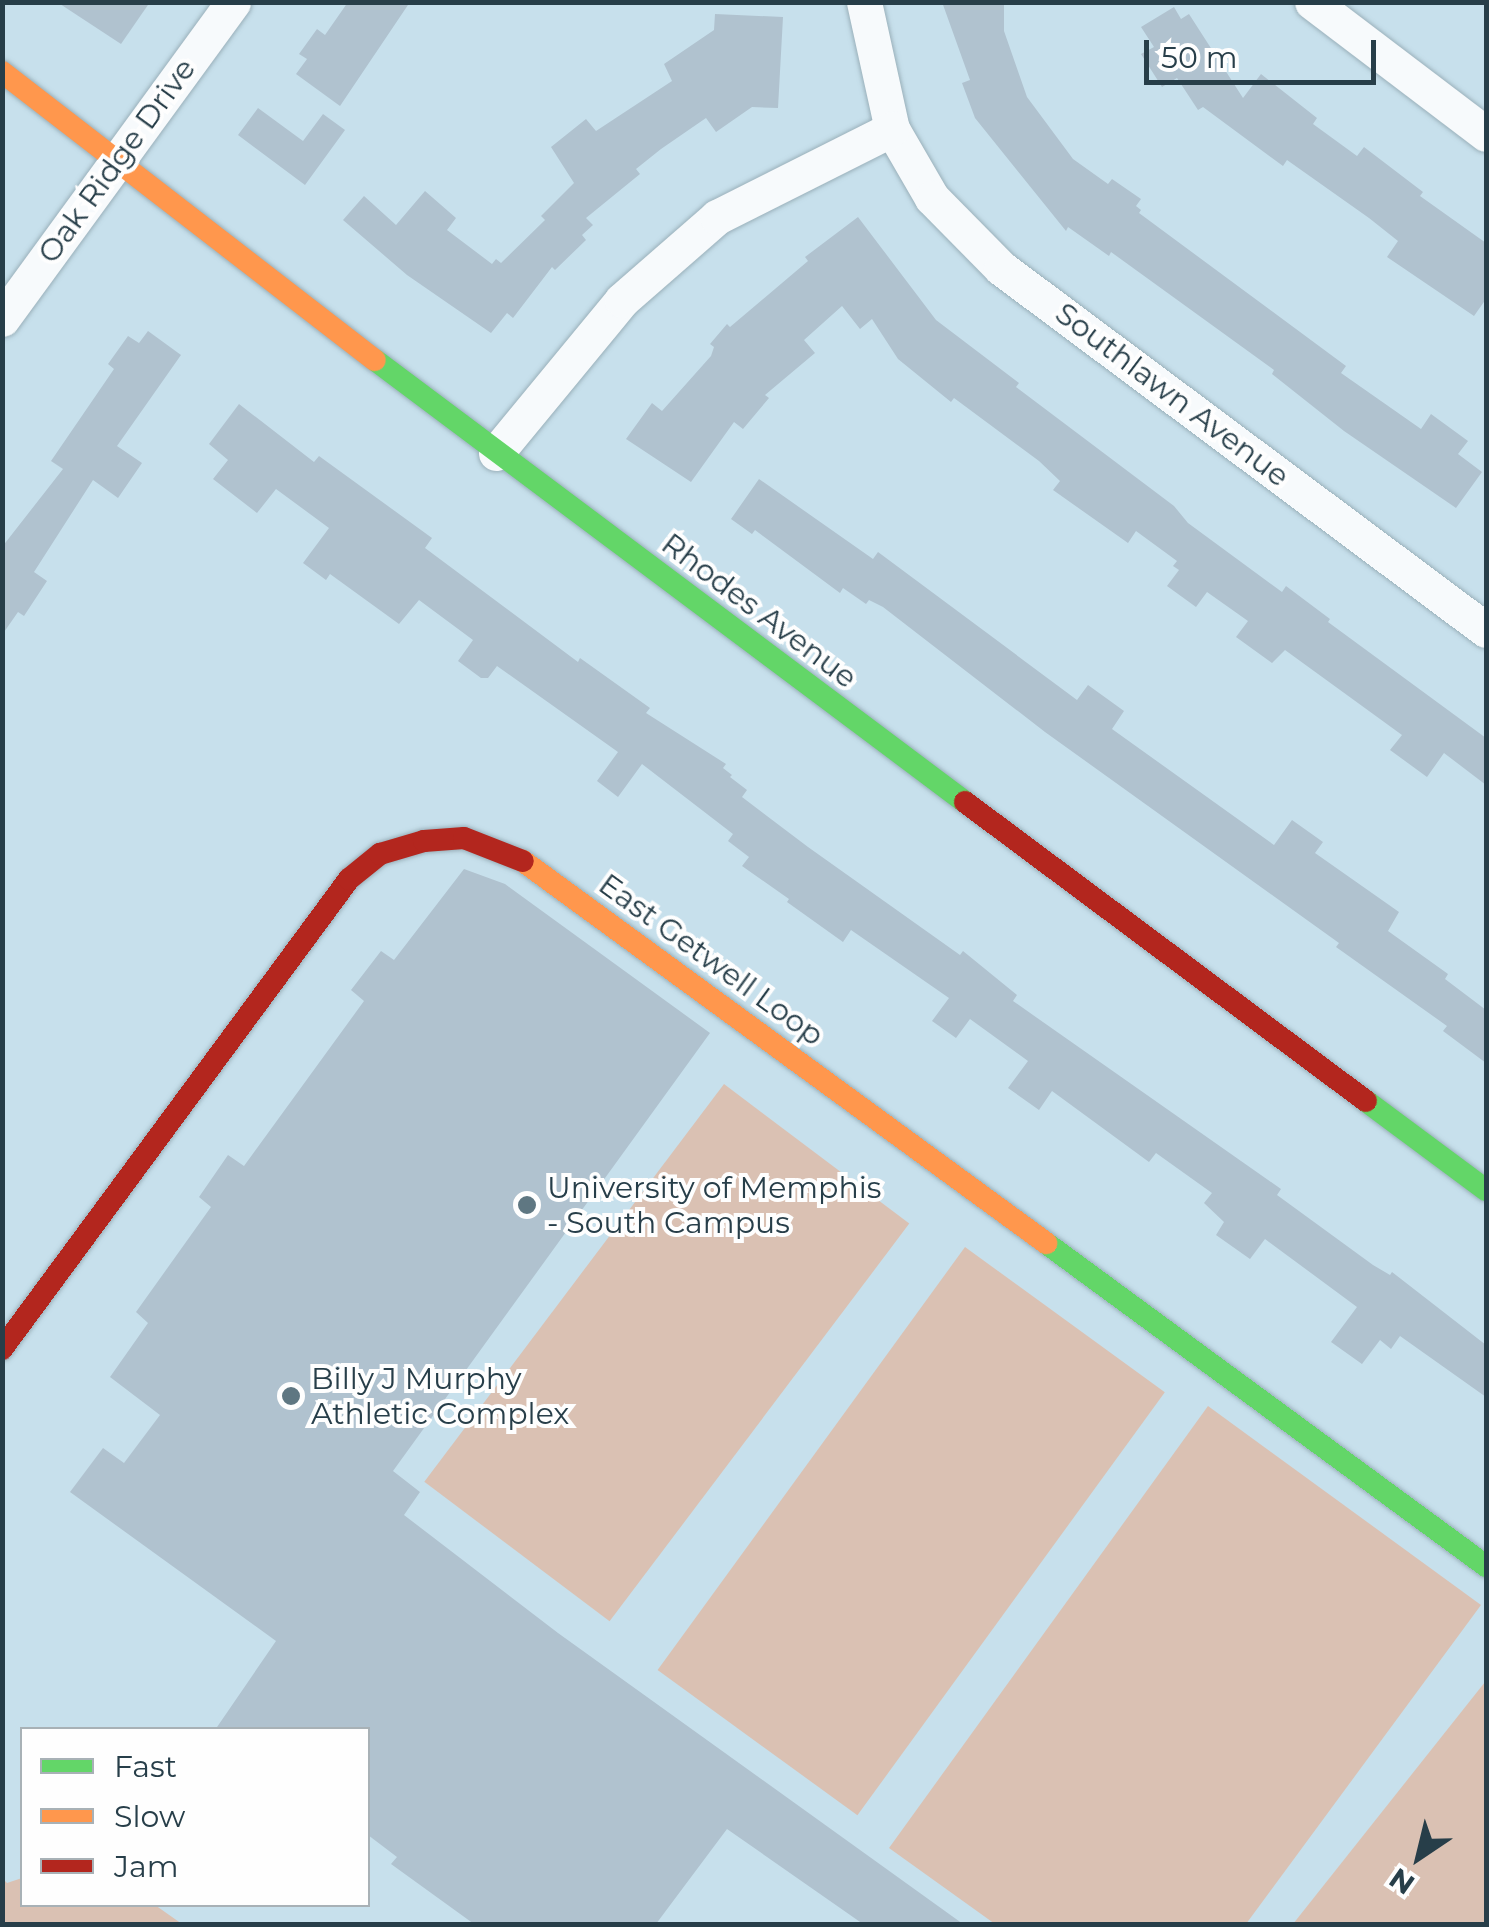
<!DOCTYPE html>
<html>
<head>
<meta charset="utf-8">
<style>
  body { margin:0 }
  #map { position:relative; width:1489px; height:1927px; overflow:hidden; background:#c7e0ec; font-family:Montserrat,sans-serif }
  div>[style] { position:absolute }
  .green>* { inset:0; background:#dac1b3; transform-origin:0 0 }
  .building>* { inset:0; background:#b0c2cf }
  .roads { filter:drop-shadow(0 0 2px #9ab0ba) drop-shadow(0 0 2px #9ab0ba) }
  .street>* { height:35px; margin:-17.5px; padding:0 17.5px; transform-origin:17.5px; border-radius:17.5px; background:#f7fafc }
  .fast>* { height:22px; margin:-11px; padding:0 11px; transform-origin:11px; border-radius:11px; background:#63d668 }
  .slow>* { height:22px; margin:-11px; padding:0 11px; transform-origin:11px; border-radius:11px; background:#ff974d }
  .jam>* { height:22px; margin:-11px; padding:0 11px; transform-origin:11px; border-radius:11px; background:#b3261e }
  .dots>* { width:28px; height:28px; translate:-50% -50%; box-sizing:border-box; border:5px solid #fefefe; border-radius:50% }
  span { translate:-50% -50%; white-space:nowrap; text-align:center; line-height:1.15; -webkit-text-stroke:8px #fefefe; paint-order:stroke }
  .street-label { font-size:30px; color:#273e49 }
  .poi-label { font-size:30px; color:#273e49 }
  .left { translate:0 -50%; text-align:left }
  .frame { position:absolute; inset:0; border:5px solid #273e49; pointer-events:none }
  .legend { position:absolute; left:20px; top:1727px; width:350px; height:180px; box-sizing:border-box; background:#fefefe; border:2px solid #a8b1b6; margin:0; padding:12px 18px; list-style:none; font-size:30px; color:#273e49 }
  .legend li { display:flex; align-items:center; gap:20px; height:50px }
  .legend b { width:50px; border:2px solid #a8b1b6 }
  .north { position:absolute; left:1369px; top:1807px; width:100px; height:100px; -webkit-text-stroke:8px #fefefe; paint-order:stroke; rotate:215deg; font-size:28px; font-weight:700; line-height:40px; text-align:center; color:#273e49 }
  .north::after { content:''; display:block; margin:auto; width:35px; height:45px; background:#273e49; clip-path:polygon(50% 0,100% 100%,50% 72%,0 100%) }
  .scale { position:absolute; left:1144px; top:40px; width:232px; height:45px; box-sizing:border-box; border:5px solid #273e49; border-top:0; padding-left:12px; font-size:30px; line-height:35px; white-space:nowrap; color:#273e49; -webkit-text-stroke:8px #fefefe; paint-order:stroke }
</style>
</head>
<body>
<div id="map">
  <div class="green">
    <i style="left:724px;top:1084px;width:232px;height:498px;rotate:37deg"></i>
    <i style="left:965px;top:1247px;width:247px;height:523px;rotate:36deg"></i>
    <i style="clip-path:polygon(1208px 1406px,1481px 1605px,1246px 1924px,995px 1924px,889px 1848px)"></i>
    <i style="clip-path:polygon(1485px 1682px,1486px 1924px,1293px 1924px)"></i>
    <i style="clip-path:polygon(22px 1878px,22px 1904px,155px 1905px,182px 1924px,3px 1924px,3px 1879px,7px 1883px)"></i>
  </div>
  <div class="building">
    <i style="clip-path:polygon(57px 2px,150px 2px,121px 44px)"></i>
    <i style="clip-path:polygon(348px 2px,410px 2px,340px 106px,296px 74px,307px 59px,299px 54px,317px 29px,325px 35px)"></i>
    <i style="clip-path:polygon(942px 2px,1004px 2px,1004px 31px,1027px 97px,1073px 159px,1108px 184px,1112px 179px,1141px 199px,1136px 206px,1141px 210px,1139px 213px,1346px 366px,1341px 373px,1421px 429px,1431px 414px,1468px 441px,1458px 454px,1482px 472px,1456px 508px,1344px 431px,1272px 374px,1274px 370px,1111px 252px,1109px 256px,1068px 227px,1066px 231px,975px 118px,962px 83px,970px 80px)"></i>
    <i style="clip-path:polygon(1174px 7px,1181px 19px,1189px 14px,1243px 98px,1261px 74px,1317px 118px,1313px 124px,1357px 156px,1364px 147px,1423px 192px,1420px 196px,1486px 243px,1486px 299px,1474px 316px,1387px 257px,1398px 241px,1369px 218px,1287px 160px,1283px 166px,1203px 107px,1198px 110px,1177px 78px,1162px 87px,1141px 54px,1154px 47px,1141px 27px)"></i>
    <i style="clip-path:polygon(715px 14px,783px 17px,778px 108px,752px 107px,716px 132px,706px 118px,661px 149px,636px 169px,640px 174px,586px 218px,593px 225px,582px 235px,586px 240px,555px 270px,552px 267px,513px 318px,507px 313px,491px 333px,407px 275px,343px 220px,364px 196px,396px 225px,425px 191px,456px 218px,447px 230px,492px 264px,496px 259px,501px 263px,545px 220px,541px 216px,574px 183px,551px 147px,586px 119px,596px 131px,672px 81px,664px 64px,714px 30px)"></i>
    <i style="clip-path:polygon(258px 108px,303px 141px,323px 114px,345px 130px,305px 185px,238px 135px)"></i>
    <i style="clip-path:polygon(858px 217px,936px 320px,1019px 383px,1016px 387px,1174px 506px,1188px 523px,1282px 592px,1286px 586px,1330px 619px,1328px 622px,1486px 738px,1486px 785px,1444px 753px,1427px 777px,1390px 750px,1402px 735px,1285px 650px,1272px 663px,1236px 637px,1248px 621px,1207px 592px,1196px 607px,1167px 586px,1179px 570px,1173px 566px,1177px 561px,1136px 531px,1128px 543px,1053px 490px,1060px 481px,1039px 461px,954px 398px,951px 402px,898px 359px,872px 319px,860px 329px,842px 306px,804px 340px,815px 353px,765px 395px,769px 398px,743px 429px,734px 422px,691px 482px,626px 439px,652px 403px,662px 411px,711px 356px,714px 347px,710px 344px,727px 324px,730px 327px,808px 261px,805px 257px)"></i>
    <i style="clip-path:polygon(148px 331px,181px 355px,117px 446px,142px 463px,118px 498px,93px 480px,34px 572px,47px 581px,24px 616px,18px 612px,2px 635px,2px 547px,63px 469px,51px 461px,114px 369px,108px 364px,128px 336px,139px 343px)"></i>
    <i style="clip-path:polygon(239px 404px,314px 462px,319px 456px,432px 538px,425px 548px,578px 662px,580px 658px,650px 708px,646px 713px,726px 764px,723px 768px,732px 775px,730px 777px,747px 790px,742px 797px,808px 847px,960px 955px,963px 951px,1017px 995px,1013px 1001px,1281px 1189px,1277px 1195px,1373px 1265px,1390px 1275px,1392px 1272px,1486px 1345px,1486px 1397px,1400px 1336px,1391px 1349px,1380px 1340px,1362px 1364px,1331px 1342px,1357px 1307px,1265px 1239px,1250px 1259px,1216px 1235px,1224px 1222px,1204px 1203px,1212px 1193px,1156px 1153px,1149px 1162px,1052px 1091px,1039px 1110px,1008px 1088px,1028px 1061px,970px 1019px,956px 1038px,932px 1021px,949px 998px,851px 930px,843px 942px,787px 902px,789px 899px,742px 866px,749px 857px,728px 841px,733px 834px,642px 764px,618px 797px,597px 781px,618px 752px,497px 666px,488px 678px,481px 678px,458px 661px,473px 640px,419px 600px,399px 624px,330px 574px,326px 580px,303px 563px,329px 528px,276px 489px,257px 513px,213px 479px,228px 460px,209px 444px)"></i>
    <i style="clip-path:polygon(759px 479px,873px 559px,878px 552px,1077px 700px,1088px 685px,1124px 711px,1112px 729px,1274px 845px,1292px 820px,1323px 842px,1315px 853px,1399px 912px,1388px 931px,1448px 974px,1445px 979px,1486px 1010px,1486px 1063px,1443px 1031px,1447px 1026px,1336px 947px,1339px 943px,1045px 732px,883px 607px,869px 600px,866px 604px,843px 588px,840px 593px,755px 530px,752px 534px,731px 519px)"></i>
    <i style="clip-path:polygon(464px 869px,505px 884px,710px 1033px,393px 1471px,420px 1492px,404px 1515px,558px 1633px,963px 1924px,863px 1924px,727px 1829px,656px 1924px,474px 1924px,391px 1864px,397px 1857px,368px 1835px,368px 1730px,215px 1730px,276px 1641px,70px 1492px,103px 1448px,124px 1463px,160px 1415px,110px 1377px,148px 1323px,136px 1312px,211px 1207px,199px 1197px,228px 1155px,244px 1166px,364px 1001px,351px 990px,381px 951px,394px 960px)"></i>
  </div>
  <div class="roads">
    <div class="street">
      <i style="left:864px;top:2px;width:130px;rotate:77.6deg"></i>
      <i style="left:892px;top:129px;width:80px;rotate:59.9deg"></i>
      <i style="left:932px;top:198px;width:98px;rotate:45.4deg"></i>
      <i style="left:1001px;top:268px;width:605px;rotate:36.74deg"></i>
      <i style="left:1312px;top:2px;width:218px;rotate:37.2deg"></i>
      <i style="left:2px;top:319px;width:392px;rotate:-53.9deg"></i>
      <i style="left:496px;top:453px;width:198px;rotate:-50.5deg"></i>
      <i style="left:622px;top:300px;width:126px;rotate:-41.1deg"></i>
      <i style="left:717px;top:217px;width:196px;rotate:-26.7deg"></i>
    </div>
    <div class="fast">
      <i style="left:375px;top:360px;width:737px;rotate:36.84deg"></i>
      <i style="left:1366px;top:1101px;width:149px;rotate:36.6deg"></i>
      <i style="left:1046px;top:1243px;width:546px;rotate:36.28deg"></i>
    </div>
    <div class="slow">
      <i style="left:2px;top:72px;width:471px;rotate:37.7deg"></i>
      <i style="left:523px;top:861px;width:648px;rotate:36.14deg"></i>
    </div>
    <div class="jam">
      <i style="left:965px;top:802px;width:500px;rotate:36.71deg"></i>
      <i style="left:2px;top:1349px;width:584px;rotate:-53.56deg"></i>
      <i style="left:349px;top:879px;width:40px;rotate:-39deg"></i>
      <i style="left:380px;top:854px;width:46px;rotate:-16.5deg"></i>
      <i style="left:424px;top:841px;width:40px;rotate:-4.3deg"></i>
      <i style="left:464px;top:838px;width:63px;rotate:21.3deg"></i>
    </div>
  </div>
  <div class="dots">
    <i style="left:527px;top:1205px;background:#5f7782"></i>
    <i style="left:291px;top:1396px;background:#5f7782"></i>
  </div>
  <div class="street-label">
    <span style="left:117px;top:161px;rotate:-54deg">Oak Ridge Drive</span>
    <span style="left:1172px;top:395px;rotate:37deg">Southlawn Avenue</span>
    <span style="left:759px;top:611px;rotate:37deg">Rhodes Avenue</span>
    <span style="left:711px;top:960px;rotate:36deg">East Getwell Loop</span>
  </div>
  <div class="poi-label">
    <span class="left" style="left:547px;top:1205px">University of Memphis<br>- South Campus</span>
    <span class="left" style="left:311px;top:1396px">Billy J Murphy<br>Athletic Complex</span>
  </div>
  <div class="frame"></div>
  <ul class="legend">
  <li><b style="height:12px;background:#63d668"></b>Fast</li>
  <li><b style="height:12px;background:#ff974d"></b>Slow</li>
  <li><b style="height:12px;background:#b3261e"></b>Jam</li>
  </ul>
  <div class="north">N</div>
  <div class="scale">50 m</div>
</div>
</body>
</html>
